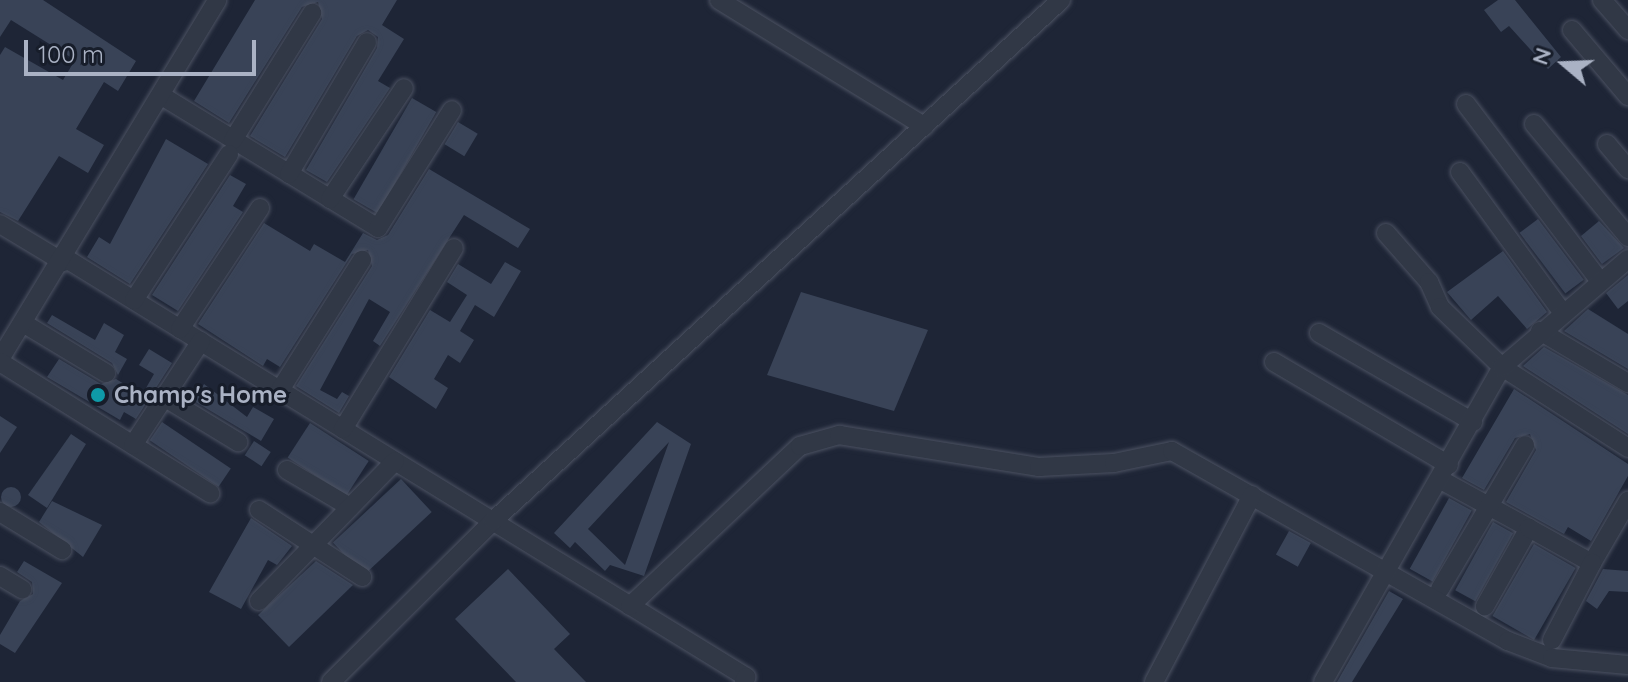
<!DOCTYPE html>
<html>
<head>
<meta charset="utf-8">
<style>
  body { margin:0 }
  #map { position:relative; width:1628px; height:682px; overflow:hidden; background:#1e2536; font-family:Quicksand,sans-serif }
  div>[style] { position:absolute }
  .building>* { inset:0; background:#394357; transform-origin:0 0 }
  .round { border-radius:50% }
  .roads { filter:drop-shadow(0 0 2px #4c5262) drop-shadow(0 0 2px #4c5262) }
  .minor>* { height:18px; margin:-9px; padding:0 9px; transform-origin:9px; border-radius:9px; background:#313846 }
  .dots>* { width:22px; height:22px; translate:-50% -50%; box-sizing:border-box; border:4px solid #171d2a; border-radius:50% }
  span { translate:-50% -50%; white-space:nowrap; text-align:center; line-height:1.15; -webkit-text-stroke:6px #171d2a; paint-order:stroke }
  .poi-label { font-size:24px; color:#aab2c4; font-weight:700 }
  .left { translate:0 -50%; text-align:left }
  .north { position:absolute; left:1524px; top:24px; width:80px; height:80px; -webkit-text-stroke:6px #171d2a; paint-order:stroke; rotate:289deg; font-size:22px; font-weight:700; line-height:32px; text-align:center; color:#aab2c4 }
  .north::after { content:''; display:block; margin:auto; width:28px; height:36px; background:#aab2c4; clip-path:polygon(50% 0,100% 100%,50% 72%,0 100%) }
  .scale { position:absolute; left:24px; top:40px; width:232px; height:36px; box-sizing:border-box; border:4px solid #aab2c4; border-top:0; padding-left:10px; font-size:24px; line-height:28px; white-space:nowrap; color:#aab2c4; -webkit-text-stroke:6px #171d2a; paint-order:stroke }
</style>
</head>
<body>
<div id="map">
  <div class="building">
    <i style="clip-path:polygon(0 0,43px 0,136px 61px,118px 91px,104px 82px,76px 129px,104px 145px,88px 173px,59px 156px,18px 221px,0 212px,0 55px,5px 47px,63px 80px,75px 60px,11px 20px,0 37px)"></i>
    <i style="clip-path:polygon(255px 0,397px 0,382px 25px,404px 39px,378px 81px,390px 88px,327px 182px,306px 170px,377px 48px,378px 37px,368px 30px,357px 36px,285px 157px,250px 136px,322px 19px,318px 2px,302px 7px,229px 123px,194px 101px)"></i>
    <i style="clip-path:polygon(1498px 0,1515px 0,1561px 57px,1548px 69px,1509px 26px,1501px 32px,1484px 10px)"></i>
    <i style="left:412px;top:98px;width:28px;height:117px;rotate:30deg"></i>
    <i style="left:458px;top:122px;width:23px;height:26px;rotate:31deg"></i>
    <i style="clip-path:polygon(166px 139px,208px 164px,130px 284px,87px 257px,99px 237px,110px 244px)"></i>
    <i style="clip-path:polygon(429px 169px,530px 229px,518px 248px,464px 215px,380px 346px,373px 341px,390px 312px,369px 299px,320px 390px,337px 399px,342px 392px,349px 396px,339px 413px,296px 386px,372px 266px,368px 250px,352px 254px,280px 367px,267px 359px,263px 366px,198px 324px,264px 223px,310px 251px,314px 244px,345px 262px,363px 233px,377px 240px,388px 235px)"></i>
    <i style="clip-path:polygon(230px 175px,246px 184px,233px 206px,243px 212px,178px 311px,152px 295px)"></i>
    <i style="left:1538px;top:219px;width:76px;height:23px;rotate:53deg"></i>
    <i style="clip-path:polygon(1599px 221px,1624px 248px,1602px 264px,1581px 236px)"></i>
    <i style="clip-path:polygon(1503px 251px,1547px 312px,1527px 329px,1498px 296px,1471px 320px,1447px 292px)"></i>
    <i style="clip-path:polygon(505px 262px,521px 271px,494px 317px,475px 305px,460px 331px,474px 340px,460px 363px,448px 355px,434px 379px,448px 388px,436px 409px,389px 377px,430px 310px,450px 322px,467px 295px,447px 282px,458px 264px,491px 284px)"></i>
    <i style="clip-path:polygon(1628px 275px,1628px 301px,1618px 309px,1606px 293px)"></i>
    <i style="clip-path:polygon(801px 292px,928px 330px,894px 411px,767px 375px)"></i>
    <i style="clip-path:polygon(1588px 309px,1628px 334px,1628px 369px,1564px 331px)"></i>
    <i style="clip-path:polygon(52px 315px,95px 340px,104px 323px,124px 335px,115px 352px,127px 359px,118px 375px,112px 363px,47px 323px)"></i>
    <i style="clip-path:polygon(1544px 347px,1628px 395px,1628px 434px,1523px 366px)"></i>
    <i style="clip-path:polygon(149px 349px,172px 363px,136px 419px,124px 412px,120px 420px,47px 377px,59px 359px,101px 384px,116px 379px,142px 395px,154px 374px,139px 365px)"></i>
    <i style="clip-path:polygon(204px 384px,247px 417px,253px 407px,274px 419px,261px 441px,194px 401px)"></i>
    <i style="clip-path:polygon(1514px 389px,1628px 464px,1628px 476px,1591px 541px,1568px 527px,1564px 534px,1506px 502px,1536px 450px,1530px 434px,1515px 438px,1484px 490px,1462px 478px)"></i>
    <i style="clip-path:polygon(0 416px,17px 427px,0 453px)"></i>
    <i style="left:162px;top:422px;width:83px;height:22px;rotate:34deg"></i>
    <i style="clip-path:polygon(evenodd,657px 422px,691px 444px,644px 576px,610px 565px,605px 571px,575px 542px,570px 548px,554px 533px,657px 422px,669px 442px,625px 565px,588px 529px,669px 442px)"></i>
    <i style="left:310px;top:423px;width:70px;height:41px;rotate:33deg"></i>
    <i style="clip-path:polygon(71px 434px,86px 444px,47px 508px,28px 495px)"></i>
    <i style="left:254px;top:441px;width:20px;height:17px;rotate:33deg"></i>
    <i style="left:401px;top:479px;width:45px;height:93px;rotate:47deg"></i>
    <i class="round" style="left:1px;top:487px;width:20px;height:20px"></i>
    <i style="left:1449px;top:498px;width:26px;height:81px;rotate:29deg"></i>
    <i style="clip-path:polygon(52px 501px,102px 525px,83px 557px,39px 522px)"></i>
    <i style="clip-path:polygon(251px 518px,292px 546px,277px 565px,268px 560px,241px 609px,209px 592px)"></i>
    <i style="left:1493px;top:522px;width:23px;height:78px;rotate:29deg"></i>
    <i style="left:1289px;top:531px;width:25px;height:27px;rotate:29deg"></i>
    <i style="left:1534px;top:544px;width:48px;height:83px;rotate:30deg"></i>
    <i style="clip-path:polygon(24px 561px,62px 583px,15px 653px,0 644px,0 635px,20px 601px,33px 594px,32px 582px,17px 572px)"></i>
    <i style="clip-path:polygon(316px 561px,353px 585px,289px 647px,258px 615px)"></i>
    <i style="clip-path:polygon(508px 569px,570px 634px,554px 649px,586px 682px,516px 682px,455px 619px)"></i>
    <i style="clip-path:polygon(1603px 569px,1628px 571px,1628px 592px,1609px 591px,1597px 609px,1586px 601px)"></i>
    <i style="clip-path:polygon(1389px 591px,1403px 599px,1352px 682px,1337px 682px)"></i>
  </div>
  <div class="roads">
    <div class="minor">
      <i style="left:719px;top:0;width:241px;rotate:31.6deg"></i>
      <i style="left:1602px;top:0;width:40px;rotate:49deg"></i>
      <i style="left:1572px;top:30px;width:87px;rotate:49.7deg"></i>
      <i style="left:162px;top:96px;width:253px;rotate:31.4deg"></i>
      <i style="left:378px;top:228px;width:139px;rotate:-57.9deg"></i>
      <i style="left:1466px;top:104px;width:222px;rotate:52.9deg"></i>
      <i style="left:1534px;top:124px;width:147px;rotate:50.2deg"></i>
      <i style="left:233px;top:140px;width:150px;rotate:-58.1deg"></i>
      <i style="left:1607px;top:144px;width:33px;rotate:50deg"></i>
      <i style="left:1460px;top:172px;width:173px;rotate:53.9deg"></i>
      <i style="left:289px;top:174px;width:153px;rotate:-59.4deg"></i>
      <i style="left:330px;top:199px;width:133px;rotate:-56.3deg"></i>
      <i style="left:0;top:224px;width:74px;rotate:31.1deg"></i>
      <i style="left:1386px;top:233px;width:65px;rotate:48.7deg"></i>
      <i style="left:1429px;top:282px;width:27px;rotate:66deg"></i>
      <i style="left:1440px;top:307px;width:86px;rotate:44.1deg"></i>
      <i style="left:1502px;top:367px;width:150px;rotate:32.7deg"></i>
      <i style="left:65px;top:258px;width:800px;rotate:31.6deg"></i>
      <i style="left:746px;top:677px;width:5px;rotate:112deg"></i>
      <i style="left:134px;top:300px;width:174px;rotate:-56.9deg"></i>
      <i style="left:23px;top:323px;width:97px;rotate:31.1deg"></i>
      <i style="left:180px;top:329px;width:145px;rotate:-56.5deg"></i>
      <i style="left:1540px;top:331px;width:102px;rotate:30.6deg"></i>
      <i style="left:1319px;top:333px;width:178px;rotate:30deg"></i>
      <i style="left:0;top:359px;width:419px;rotate:-58.8deg"></i>
      <i style="left:0;top:362px;width:248px;rotate:32deg"></i>
      <i style="left:1274px;top:362px;width:203px;rotate:30.5deg"></i>
      <i style="left:280px;top:390px;width:154px;rotate:-57.8deg"></i>
      <i style="left:164px;top:397px;width:87px;rotate:31.3deg"></i>
      <i style="left:343px;top:429px;width:212px;rotate:-58.5deg"></i>
      <i style="left:133px;top:445px;width:124px;rotate:-56.8deg"></i>
      <i style="left:287px;top:470px;width:73px;rotate:30.4deg"></i>
      <i style="left:1441px;top:480px;width:100px;rotate:28.6deg"></i>
      <i style="left:1529px;top:528px;width:90px;rotate:119.4deg"></i>
      <i style="left:259px;top:510px;width:123px;rotate:33deg"></i>
      <i style="left:0;top:512px;width:73px;rotate:31.5deg"></i>
      <i style="left:1529px;top:528px;width:72px;rotate:29.1deg"></i>
      <i style="left:1592px;top:563px;width:72px;rotate:-59.9deg"></i>
      <i style="left:0;top:576px;width:26px;rotate:31deg"></i>
      <i style="left:1440px;top:589px;width:167px;rotate:-59.4deg"></i>
      <i style="left:259px;top:601px;width:195px;rotate:-45.8deg"></i>
      <i style="left:630px;top:606px;width:233px;rotate:-43.3deg"></i>
      <i style="left:800px;top:446px;width:41px;rotate:-15.8deg"></i>
      <i style="left:839px;top:435px;width:203px;rotate:9.1deg"></i>
      <i style="left:1039px;top:467px;width:75px;rotate:-3.1deg"></i>
      <i style="left:1114px;top:463px;width:59px;rotate:-11.7deg"></i>
      <i style="left:1172px;top:451px;width:386px;rotate:29.5deg"></i>
      <i style="left:1508px;top:641px;width:47px;rotate:21.1deg"></i>
      <i style="left:1552px;top:658px;width:76px;rotate:5.3deg"></i>
      <i style="left:1552px;top:640px;width:87px;rotate:-62.5deg"></i>
      <i style="left:331px;top:682px;width:228px;rotate:-44.8deg"></i>
      <i style="left:493px;top:521px;width:771px;rotate:-42.53deg"></i>
      <i style="left:1154px;top:682px;width:211px;rotate:-62.3deg"></i>
      <i style="left:1323px;top:682px;width:362px;rotate:-60.4deg"></i>
      <i style="left:1502px;top:367px;width:166px;rotate:-40.6deg"></i>
    </div>
  </div>
  <div class="dots">
    <i style="left:98px;top:395px;background:#0f9aa8"></i>
  </div>
  <div class="poi-label">
    <span class="left" style="left:114px;top:395px">Champ's Home</span>
  </div>
  <div class="north">N</div>
  <div class="scale">100 m</div>
</div>
</body>
</html>
